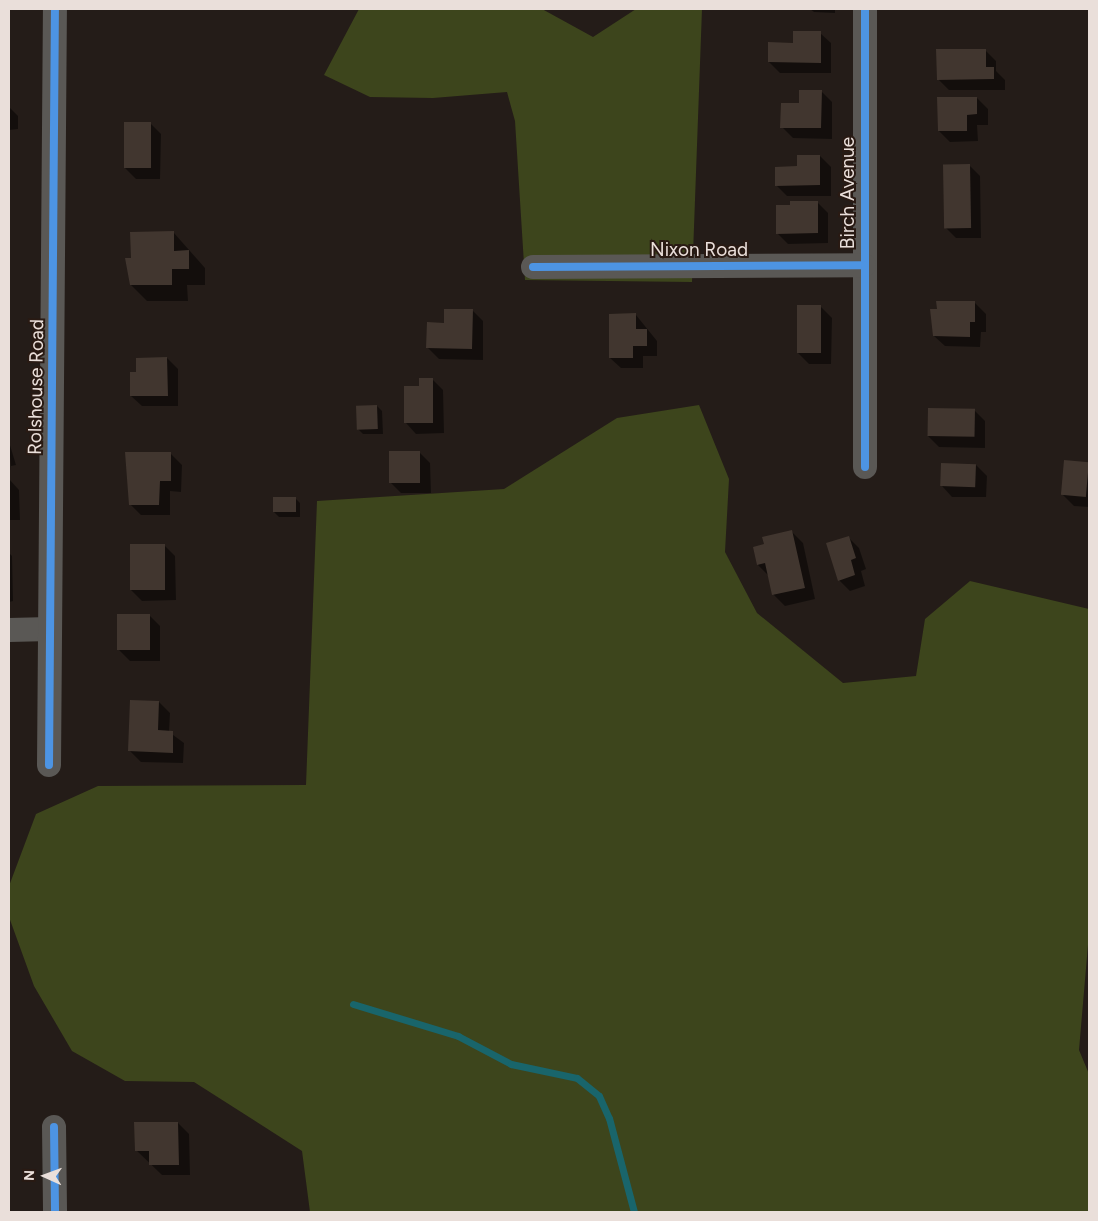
<!DOCTYPE html>
<html>
<head>
<meta charset="utf-8">
<style>
  body { margin:0 }
  #map { position:relative; width:1098px; height:1221px; overflow:hidden; background:#241c18; font-family:Figtree,sans-serif }
  div>[style] { position:absolute }
  .green>* { inset:0; background:#3d451c }
  .shadow>* { inset:0; background:#0007 }
  .stream>* { height:7px; margin:-3.5px; padding:0 3.5px; transform-origin:3.5px; border-radius:3.5px; background:#19656b }
  .building>* { inset:0; background:#41362f; transform-origin:0 0 }
  .street>* { height:24px; margin:-12px; padding:0 12px; transform-origin:12px; border-radius:12px; background:#5a5855 }
  .cycleway>* { height:8px; margin:-4px; padding:0 4px; transform-origin:4px; border-radius:4px; background:#4d94e3 }
  span { translate:-50% -50%; white-space:nowrap; text-align:center; line-height:1.15; -webkit-text-stroke:4px #291a13; paint-order:stroke }
  .street-label { font-size:19px; color:#eadfda }
  .frame { position:absolute; inset:0; border:10px solid #eadfda; pointer-events:none }
  .north { position:absolute; left:20px; top:1151px; width:50px; height:50px; -webkit-text-stroke:4px #291a13; paint-order:stroke; rotate:272deg; font-size:14px; font-weight:700; line-height:20px; text-align:center; color:#eadfda }
  .north::after { content:''; display:block; margin:auto; width:18px; height:22px; background:#eadfda; clip-path:polygon(50% 0,100% 100%,50% 72%,0 100%) }
</style>
</head>
<body>
<div id="map">
  <div class="green">
    <i style="clip-path:polygon(359px 9px,542px 9px,593px 37px,636px 9px,702px 9px,692px 282px,525px 280px,515px 121px,507px 92px,433px 98px,370px 97px,324px 75px)"></i>
    <i style="clip-path:polygon(699px 405px,729px 479px,725px 552px,757px 613px,843px 683px,916px 676px,925px 619px,970px 581px,1089px 609px,1089px 933px,1079px 1050px,1089px 1074px,1089px 1212px,310px 1212px,302px 1151px,194px 1082px,125px 1081px,72px 1051px,34px 986px,9px 917px,9px 886px,36px 814px,98px 786px,306px 785px,317px 501px,504px 489px,617px 418px)"></i>
  </div>
  <div class="shadow">
    <i style="clip-path:polygon(810px 9px,835px 9px,835px 13px,814px 12px)"></i>
    <i style="clip-path:polygon(820px 33px,831px 43px,831px 73px,780px 73px,769px 62px)"></i>
    <i style="clip-path:polygon(985px 50px,996px 61px,996px 71px,1005px 80px,1005px 90px,949px 90px,938px 79px)"></i>
    <i style="clip-path:polygon(821px 91px,832px 102px,832px 139px,793px 138px,782px 127px)"></i>
    <i style="clip-path:polygon(977px 98px,988px 109px,988px 125px,977px 125px,978px 141px,950px 142px,939px 131px)"></i>
    <i style="clip-path:polygon(9px 107px,18px 116px,18px 129px,9px 130px)"></i>
    <i style="clip-path:polygon(150px 123px,161px 134px,160px 179px,136px 179px,125px 168px)"></i>
    <i style="clip-path:polygon(820px 156px,831px 167px,831px 196px,787px 196px,776px 185px,798px 168px)"></i>
    <i style="clip-path:polygon(969px 165px,980px 176px,981px 238px,956px 238px,945px 227px)"></i>
    <i style="clip-path:polygon(9px 174px,10px 210px,9px 210px)"></i>
    <i style="clip-path:polygon(817px 202px,828px 213px,828px 243px,788px 244px,777px 233px,791px 206px)"></i>
    <i style="clip-path:polygon(174px 233px,205px 268px,205px 285px,187px 285px,188px 301px,147px 301px,131px 285px,132px 259px)"></i>
    <i style="clip-path:polygon(975px 303px,986px 314px,986px 332px,981px 332px,980px 347px,945px 346px,934px 336px,931px 310px)"></i>
    <i style="clip-path:polygon(821px 307px,832px 318px,831px 364px,809px 364px,798px 353px)"></i>
    <i style="clip-path:polygon(472px 310px,483px 321px,483px 360px,439px 359px,428px 348px)"></i>
    <i style="clip-path:polygon(636px 315px,657px 341px,657px 356px,643px 356px,643px 368px,621px 368px,610px 358px)"></i>
    <i style="clip-path:polygon(167px 358px,178px 369px,178px 406px,142px 406px,131px 396px,137px 374px)"></i>
    <i style="clip-path:polygon(432px 379px,443px 390px,444px 433px,416px 434px,406px 423px,421px 387px)"></i>
    <i style="clip-path:polygon(377px 406px,382px 411px,383px 434px,363px 434px,358px 429px)"></i>
    <i style="clip-path:polygon(974px 410px,985px 421px,985px 448px,939px 447px,928px 436px)"></i>
    <i style="clip-path:polygon(9px 442px,16px 465px,11px 466px,11px 471px)"></i>
    <i style="clip-path:polygon(419px 452px,430px 463px,431px 493px,401px 493px,390px 482px)"></i>
    <i style="clip-path:polygon(171px 454px,182px 465px,181px 492px,170px 491px,170px 515px,141px 515px,130px 504px)"></i>
    <i style="clip-path:polygon(1065px 461px,1089px 463px,1089px 507px,1074px 506px,1063px 495px)"></i>
    <i style="clip-path:polygon(976px 465px,987px 476px,986px 497px,952px 497px,942px 486px)"></i>
    <i style="clip-path:polygon(9px 479px,19px 490px,20px 520px,9px 520px)"></i>
    <i style="clip-path:polygon(295px 498px,300px 503px,300px 517px,279px 517px,274px 512px)"></i>
    <i style="clip-path:polygon(792px 532px,803px 543px,815px 599px,785px 606px,774px 595px,769px 576px,758px 565px,765px 545px)"></i>
    <i style="clip-path:polygon(848px 537px,859px 548px,866px 569px,861px 571px,865px 586px,850px 591px,839px 580px)"></i>
    <i style="clip-path:polygon(164px 545px,175px 556px,176px 600px,142px 601px,131px 590px)"></i>
    <i style="clip-path:polygon(9px 553px,12px 556px,13px 601px,9px 602px)"></i>
    <i style="clip-path:polygon(149px 615px,160px 626px,160px 661px,130px 661px,119px 650px)"></i>
    <i style="clip-path:polygon(159px 702px,170px 713px,169px 732px,184px 743px,183px 763px,141px 762px,130px 751px)"></i>
    <i style="clip-path:polygon(178px 1123px,189px 1134px,190px 1175px,162px 1175px,136px 1150px)"></i>
  </div>
  <div class="stream">
    <i style="left:353px;top:1004px;width:110px;rotate:16.9deg"></i>
    <i style="left:458px;top:1036px;width:60px;rotate:27.8deg"></i>
    <i style="left:511px;top:1064px;width:67px;rotate:12deg"></i>
    <i style="left:577px;top:1078px;width:28px;rotate:39deg"></i>
    <i style="left:599px;top:1096px;width:24px;rotate:66deg"></i>
    <i style="left:609px;top:1118px;width:97px;rotate:75.1deg"></i>
  </div>
  <div class="building">
    <i style="clip-path:polygon(793px 31px,821px 31px,821px 63px,768px 62px,768px 42px,793px 43px)"></i>
    <i style="clip-path:polygon(936px 49px,986px 49px,986px 67px,994px 67px,994px 79px,937px 80px)"></i>
    <i style="clip-path:polygon(799px 90px,822px 90px,821px 128px,780px 128px,781px 103px,799px 103px)"></i>
    <i style="clip-path:polygon(937px 97px,977px 97px,977px 114px,967px 115px,967px 131px,938px 131px)"></i>
    <i style="left:124px;top:122px;width:27px;height:46px"></i>
    <i style="clip-path:polygon(797px 155px,820px 155px,820px 185px,775px 186px,775px 167px,797px 166px)"></i>
    <i style="left:970px;top:164px;width:64px;height:27px;rotate:89deg"></i>
    <i style="clip-path:polygon(790px 201px,818px 201px,818px 233px,776px 234px,776px 205px,790px 205px)"></i>
    <i style="clip-path:polygon(174px 231px,174px 251px,189px 250px,189px 269px,172px 269px,172px 285px,130px 285px,125px 258px,131px 258px,130px 232px)"></i>
    <i style="clip-path:polygon(936px 301px,975px 301px,975px 322px,970px 322px,970px 337px,933px 336px,930px 309px,937px 309px)"></i>
    <i style="left:797px;top:305px;width:24px;height:48px"></i>
    <i style="clip-path:polygon(444px 309px,473px 309px,472px 349px,426px 348px,427px 322px,444px 323px)"></i>
    <i style="clip-path:polygon(636px 313px,636px 329px,647px 329px,647px 346px,633px 346px,633px 358px,609px 358px,609px 314px)"></i>
    <i style="clip-path:polygon(167px 357px,168px 396px,130px 396px,130px 372px,136px 372px,136px 358px)"></i>
    <i style="clip-path:polygon(419px 378px,433px 378px,433px 423px,404px 423px,404px 386px,419px 386px)"></i>
    <i style="left:377px;top:405px;width:24px;height:21px;rotate:88deg"></i>
    <i style="left:928px;top:408px;width:47px;height:28px;rotate:1deg"></i>
    <i style="left:389px;top:451px;width:31px;height:32px"></i>
    <i style="clip-path:polygon(125px 452px,171px 452px,171px 481px,160px 481px,159px 505px,129px 505px)"></i>
    <i style="left:1064px;top:460px;width:25px;height:35px;rotate:5deg"></i>
    <i style="left:941px;top:463px;width:35px;height:23px;rotate:2deg"></i>
    <i style="left:273px;top:497px;width:23px;height:15px"></i>
    <i style="clip-path:polygon(792px 530px,805px 588px,772px 595px,765px 563px,757px 565px,753px 547px,764px 544px,762px 537px)"></i>
    <i style="clip-path:polygon(849px 536px,856px 558px,851px 560px,855px 575px,838px 581px,826px 543px)"></i>
    <i style="left:130px;top:544px;width:35px;height:46px"></i>
    <i style="left:117px;top:614px;width:33px;height:36px"></i>
    <i style="clip-path:polygon(130px 700px,159px 701px,158px 730px,173px 731px,173px 753px,128px 751px)"></i>
    <i style="clip-path:polygon(134px 1122px,178px 1122px,179px 1165px,149px 1165px,149px 1151px,135px 1151px)"></i>
  </div>
  <div class="street">
    <i style="left:865px;top:9px;width:458px;rotate:90deg"></i>
    <i style="left:533px;top:267px;width:331px;rotate:-0.3deg"></i>
    <i style="left:9px;top:630px;width:41px;rotate:-1.4deg"></i>
    <i style="left:49px;top:765px;width:756px;rotate:-89.55deg"></i>
    <i style="left:54px;top:1127px;width:85px;rotate:89.3deg"></i>
  </div>
  <div class="cycleway">
    <i style="left:865px;top:9px;width:458px;rotate:90deg"></i>
    <i style="left:533px;top:267px;width:331px;rotate:-0.3deg"></i>
    <i style="left:49px;top:765px;width:756px;rotate:-89.55deg"></i>
    <i style="left:54px;top:1127px;width:85px;rotate:89.3deg"></i>
  </div>
  <div class="street-label">
    <span style="left:848px;top:193px;rotate:-90deg">Birch Avenue</span>
    <span style="left:699px;top:250px">Nixon Road</span>
    <span style="left:36px;top:387px;rotate:-89deg">Rolshouse Road</span>
  </div>
  <div class="frame"></div>
  <div class="north">N</div>
</div>
</body>
</html>
